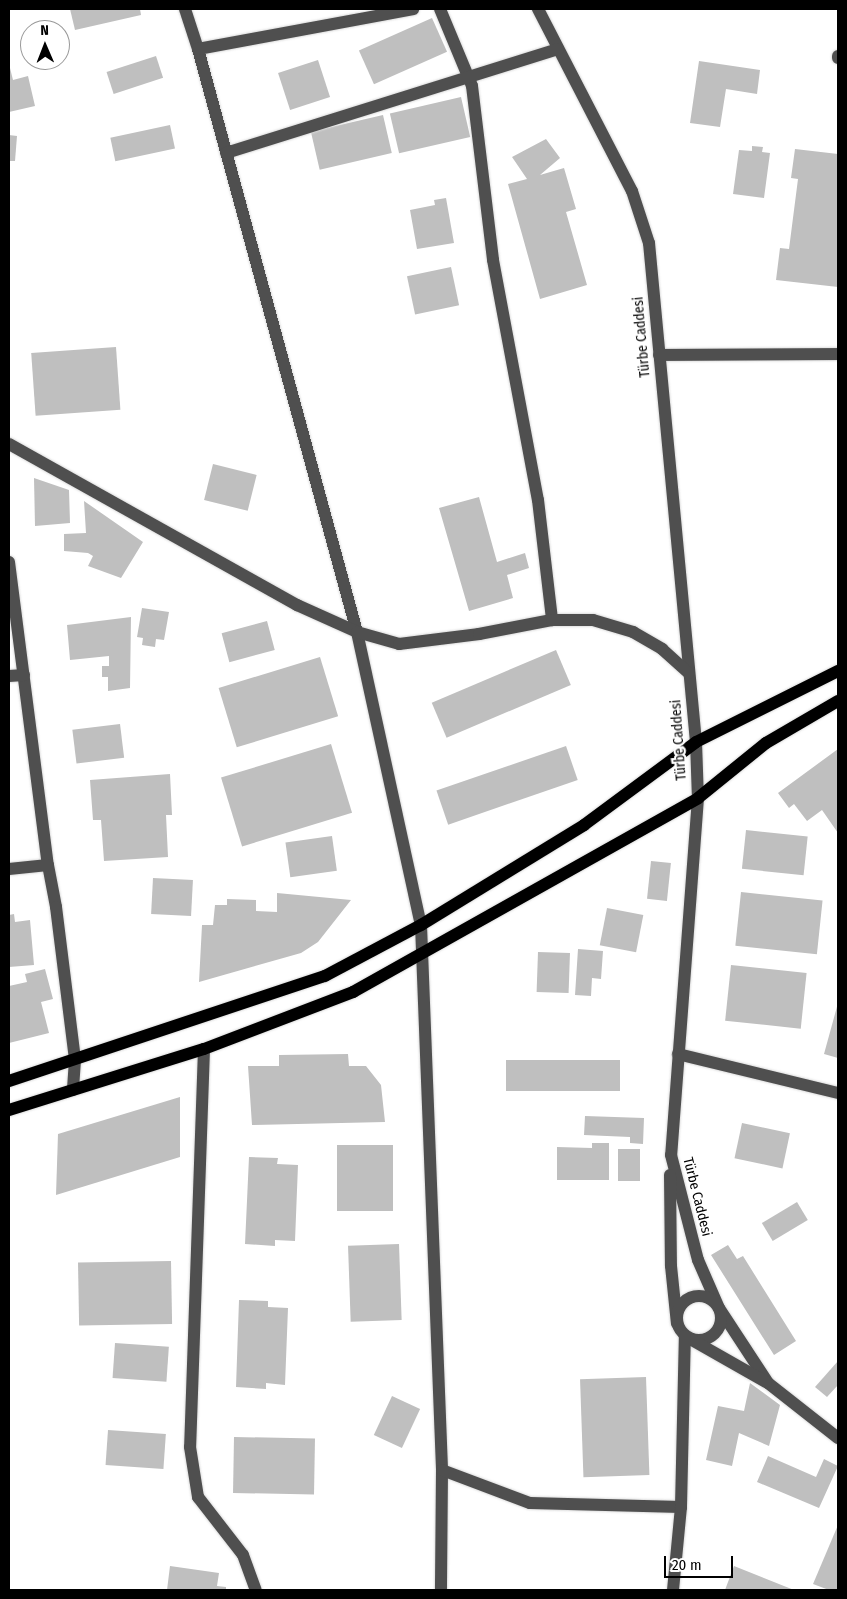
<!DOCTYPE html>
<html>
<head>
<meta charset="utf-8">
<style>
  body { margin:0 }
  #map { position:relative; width:847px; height:1599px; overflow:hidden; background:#fff; font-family:"Fira Sans Condensed",sans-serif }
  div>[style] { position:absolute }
  .building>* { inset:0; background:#bfbfbf; transform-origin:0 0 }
  .roads { filter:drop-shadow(0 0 1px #dbdbdb) drop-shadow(0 0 1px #dbdbdb) }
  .minor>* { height:12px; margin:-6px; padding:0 6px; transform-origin:6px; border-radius:6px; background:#4f4f4f }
  .minor>.ring { margin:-6px; padding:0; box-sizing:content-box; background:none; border:12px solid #4f4f4f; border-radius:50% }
  .major>* { height:12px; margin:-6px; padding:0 6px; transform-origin:6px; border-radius:6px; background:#000 }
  span { translate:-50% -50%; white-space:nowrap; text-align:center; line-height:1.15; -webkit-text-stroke:4.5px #fff; paint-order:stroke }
  .street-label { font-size:14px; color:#000 }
  .frame { position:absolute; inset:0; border:10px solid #000; pointer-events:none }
  .north { position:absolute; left:20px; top:20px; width:50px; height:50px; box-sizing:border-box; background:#fff; border:1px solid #999; border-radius:50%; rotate:359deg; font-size:14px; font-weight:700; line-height:20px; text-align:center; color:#000 }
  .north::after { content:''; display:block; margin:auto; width:18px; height:22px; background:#000; clip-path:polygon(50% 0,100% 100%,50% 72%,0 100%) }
  .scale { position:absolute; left:664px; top:1556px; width:69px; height:22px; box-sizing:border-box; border:2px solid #000; border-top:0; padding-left:6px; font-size:15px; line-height:18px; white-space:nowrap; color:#000; -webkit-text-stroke:4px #fff; paint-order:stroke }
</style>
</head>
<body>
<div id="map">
  <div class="building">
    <i style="clip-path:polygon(70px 9px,140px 9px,141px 15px,75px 30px)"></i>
    <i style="left:432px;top:18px;width:37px;height:80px;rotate:66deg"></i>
    <i style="left:156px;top:56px;width:23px;height:52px;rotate:72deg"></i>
    <i style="left:318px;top:60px;width:39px;height:42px;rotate:72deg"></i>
    <i style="clip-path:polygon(699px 61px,760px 70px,757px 94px,726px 89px,720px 127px,690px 123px)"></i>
    <i style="clip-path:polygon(9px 64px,13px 80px,28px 76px,35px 106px,9px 112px)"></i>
    <i style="left:461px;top:97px;width:41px;height:73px;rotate:77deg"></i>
    <i style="left:383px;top:115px;width:39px;height:74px;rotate:77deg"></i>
    <i style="left:170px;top:125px;width:24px;height:61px;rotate:78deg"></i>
    <i style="clip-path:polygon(9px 135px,17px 136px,15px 161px,9px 161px)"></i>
    <i style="clip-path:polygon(546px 139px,560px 158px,540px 175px,564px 168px,576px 209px,566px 212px,587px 285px,540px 299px,508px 184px,527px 179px,512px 157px)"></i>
    <i style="clip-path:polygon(752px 146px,763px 147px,762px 152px,770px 153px,764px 198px,733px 194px,739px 150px,752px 151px)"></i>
    <i style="clip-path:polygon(795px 149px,838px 154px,838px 287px,776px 280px,780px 248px,789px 249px,798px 179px,791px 178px)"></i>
    <i style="clip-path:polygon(446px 198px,454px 243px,417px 249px,410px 210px,435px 205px,434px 200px)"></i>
    <i style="left:451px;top:267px;width:39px;height:45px;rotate:78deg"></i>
    <i style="left:116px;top:347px;width:63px;height:85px;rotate:86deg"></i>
    <i style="left:213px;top:464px;width:45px;height:37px;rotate:14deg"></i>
    <i style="clip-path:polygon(34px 478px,69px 490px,70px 523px,35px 526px)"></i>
    <i style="clip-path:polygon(479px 497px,497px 562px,525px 553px,529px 568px,507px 575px,513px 598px,469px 611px,439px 508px)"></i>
    <i style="clip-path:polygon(84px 501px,143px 542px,121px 578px,88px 566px,93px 556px,88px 553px,64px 551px,64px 534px,86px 533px)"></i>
    <i style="clip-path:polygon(142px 608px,169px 612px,164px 640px,156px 639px,155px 647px,142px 645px,143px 638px,137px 637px)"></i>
    <i style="clip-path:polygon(131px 617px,130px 688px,108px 691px,108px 677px,102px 677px,102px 666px,109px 666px,109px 656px,70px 660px,67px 625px)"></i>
    <i style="left:267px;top:621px;width:30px;height:47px;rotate:75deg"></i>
    <i style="left:556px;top:650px;width:38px;height:135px;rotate:67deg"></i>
    <i style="left:320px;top:657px;width:62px;height:106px;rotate:73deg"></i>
    <i style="left:120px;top:724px;width:34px;height:48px;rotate:83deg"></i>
    <i style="left:331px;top:744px;width:72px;height:115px;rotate:73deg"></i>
    <i style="left:566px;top:746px;width:36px;height:137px;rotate:71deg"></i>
    <i style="clip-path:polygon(838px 749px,838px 833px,822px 810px,807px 821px,794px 804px,789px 808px,778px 793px)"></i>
    <i style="clip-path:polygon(170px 774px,172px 815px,166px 815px,168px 857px,104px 861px,101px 820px,93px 820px,90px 780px)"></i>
    <i style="left:746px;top:830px;width:62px;height:39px;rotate:6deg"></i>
    <i style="left:332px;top:836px;width:35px;height:47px;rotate:82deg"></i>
    <i style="left:651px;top:861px;width:20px;height:38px;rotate:6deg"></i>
    <i style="left:153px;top:878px;width:40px;height:36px;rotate:3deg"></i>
    <i style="left:741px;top:892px;width:82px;height:54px;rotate:6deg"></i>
    <i style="clip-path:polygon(277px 893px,351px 900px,318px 942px,301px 953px,199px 982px,202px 925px,213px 925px,215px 905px,227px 905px,227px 899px,256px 900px,256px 911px,277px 912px)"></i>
    <i style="left:607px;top:908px;width:37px;height:38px;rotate:11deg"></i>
    <i style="clip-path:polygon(14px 914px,15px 922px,30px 920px,34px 965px,9px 967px,9px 915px)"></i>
    <i style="clip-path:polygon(578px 949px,603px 951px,601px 979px,592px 978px,591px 996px,575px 995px)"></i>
    <i style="left:538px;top:952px;width:32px;height:40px;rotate:2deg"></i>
    <i style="left:731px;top:965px;width:76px;height:56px;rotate:6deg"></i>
    <i style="clip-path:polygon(45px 969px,53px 999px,41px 1002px,49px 1033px,9px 1043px,9px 986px,27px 982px,25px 974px)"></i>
    <i style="clip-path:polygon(838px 1003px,838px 1058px,824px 1054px)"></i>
    <i style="clip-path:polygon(348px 1054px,349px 1066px,366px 1066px,381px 1085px,385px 1122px,252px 1125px,248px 1066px,279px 1066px,279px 1055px)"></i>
    <i style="left:506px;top:1060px;width:114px;height:31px"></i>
    <i style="clip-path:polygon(180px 1097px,180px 1157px,56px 1195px,58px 1134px)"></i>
    <i style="clip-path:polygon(585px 1116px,644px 1118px,643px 1144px,630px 1143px,630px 1137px,584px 1135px)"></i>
    <i style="left:742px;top:1123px;width:49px;height:36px;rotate:12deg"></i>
    <i style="clip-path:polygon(592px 1143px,609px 1143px,609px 1180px,557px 1180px,557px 1147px,592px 1148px)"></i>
    <i style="left:337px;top:1145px;width:56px;height:66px"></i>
    <i style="left:618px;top:1149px;width:22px;height:32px"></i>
    <i style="clip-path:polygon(249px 1157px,278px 1158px,277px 1164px,298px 1165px,295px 1241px,275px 1240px,275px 1246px,245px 1244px)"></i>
    <i style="left:797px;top:1202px;width:21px;height:41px;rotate:59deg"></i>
    <i style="left:399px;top:1244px;width:76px;height:51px;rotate:88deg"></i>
    <i style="clip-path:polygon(728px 1245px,737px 1259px,743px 1256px,796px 1341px,774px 1355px,711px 1255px)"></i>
    <i style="left:171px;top:1261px;width:63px;height:93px;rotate:89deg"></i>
    <i style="clip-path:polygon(239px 1300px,268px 1301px,268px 1307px,288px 1308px,285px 1385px,266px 1383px,266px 1389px,236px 1387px)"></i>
    <i style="left:115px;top:1343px;width:54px;height:35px;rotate:4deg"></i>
    <i style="clip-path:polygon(838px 1361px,838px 1385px,827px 1397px,815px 1387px)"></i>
    <i style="left:646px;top:1377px;width:98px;height:66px;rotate:88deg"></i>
    <i style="clip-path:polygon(750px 1383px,780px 1405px,769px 1446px,739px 1433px,732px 1466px,706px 1460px,718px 1406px,744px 1411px)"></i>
    <i style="left:392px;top:1396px;width:31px;height:43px;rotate:25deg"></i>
    <i style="left:108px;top:1430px;width:58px;height:35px;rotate:4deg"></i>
    <i style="left:234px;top:1437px;width:81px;height:56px;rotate:1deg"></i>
    <i style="clip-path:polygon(768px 1456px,816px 1477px,824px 1459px,838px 1466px,819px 1508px,757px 1482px)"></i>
    <i style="clip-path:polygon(838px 1525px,838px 1590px,829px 1590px,813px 1584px)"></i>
    <i style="clip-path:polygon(170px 1566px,219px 1573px,217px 1586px,226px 1587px,226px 1590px,167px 1590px)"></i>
    <i style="clip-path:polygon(734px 1566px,794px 1590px,725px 1590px)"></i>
  </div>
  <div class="roads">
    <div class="minor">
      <i style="left:185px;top:9px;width:42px;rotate:72deg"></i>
      <i style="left:198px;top:49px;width:604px;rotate:74.74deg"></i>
      <i style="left:357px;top:632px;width:300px;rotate:77.7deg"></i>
      <i style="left:421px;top:925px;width:545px;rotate:87.79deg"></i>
      <i style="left:442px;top:1470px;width:120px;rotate:90.5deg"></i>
      <i style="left:440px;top:9px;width:83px;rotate:67.4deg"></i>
      <i style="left:472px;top:86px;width:175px;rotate:83.1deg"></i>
      <i style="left:493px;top:260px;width:244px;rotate:79.4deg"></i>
      <i style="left:538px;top:500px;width:121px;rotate:83.3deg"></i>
      <i style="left:538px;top:9px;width:205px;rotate:62.7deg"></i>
      <i style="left:632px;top:191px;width:55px;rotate:71.9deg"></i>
      <i style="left:649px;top:243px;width:501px;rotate:84.62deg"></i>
      <i style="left:696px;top:742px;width:56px;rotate:88deg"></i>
      <i style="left:698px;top:798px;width:358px;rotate:94.3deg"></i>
      <i style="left:671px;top:1155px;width:108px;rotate:75.6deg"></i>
      <i style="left:698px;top:1260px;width:52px;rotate:66.4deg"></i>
      <i style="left:719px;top:1308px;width:90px;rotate:56.8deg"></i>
      <i style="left:768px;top:1383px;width:89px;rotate:38.2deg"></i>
      <i style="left:198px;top:49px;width:219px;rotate:-10.5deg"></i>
      <i style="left:838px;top:58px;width:2px;rotate:-90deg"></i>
      <i style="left:226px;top:153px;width:348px;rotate:-17.4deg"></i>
      <i style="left:659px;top:355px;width:179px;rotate:-0.3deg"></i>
      <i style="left:9px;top:444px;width:330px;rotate:29.2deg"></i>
      <i style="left:297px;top:605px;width:66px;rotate:24.2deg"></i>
      <i style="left:357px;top:632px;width:44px;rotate:15.9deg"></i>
      <i style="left:399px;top:644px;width:81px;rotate:-7.1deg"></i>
      <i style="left:479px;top:634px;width:74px;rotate:-10.9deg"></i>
      <i style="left:552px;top:620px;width:41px"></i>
      <i style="left:593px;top:620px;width:42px;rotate:16.7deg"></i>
      <i style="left:633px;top:632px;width:34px;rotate:30deg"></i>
      <i style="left:662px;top:649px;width:36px;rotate:42deg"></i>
      <i style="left:9px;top:562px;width:305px;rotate:82.7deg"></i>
      <i style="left:48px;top:865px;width:43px;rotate:79.2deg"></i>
      <i style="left:56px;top:907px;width:154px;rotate:82.9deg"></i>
      <i style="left:75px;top:1060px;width:30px;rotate:94deg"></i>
      <i style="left:9px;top:676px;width:15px;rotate:-4deg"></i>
      <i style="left:9px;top:869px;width:39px;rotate:-6deg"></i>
      <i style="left:204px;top:1049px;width:398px;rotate:92deg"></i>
      <i style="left:190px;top:1447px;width:51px;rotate:80.9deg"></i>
      <i style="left:198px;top:1497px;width:73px;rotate:52.2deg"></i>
      <i style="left:243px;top:1555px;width:37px;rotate:70deg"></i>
      <i style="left:678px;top:1054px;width:165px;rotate:13.7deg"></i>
      <i style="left:670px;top:1175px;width:91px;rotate:89.4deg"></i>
      <i style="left:671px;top:1266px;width:58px;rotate:84.1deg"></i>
      <i class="ring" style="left:677px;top:1296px;width:32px;height:32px"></i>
      <i style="left:692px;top:1340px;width:85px;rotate:29.6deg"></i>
      <i style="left:442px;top:1470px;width:94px;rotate:20.6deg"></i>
      <i style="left:530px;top:1503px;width:151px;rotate:1.5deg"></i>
      <i style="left:673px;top:1590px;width:83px;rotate:-84.5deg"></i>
      <i style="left:681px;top:1507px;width:171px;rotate:-88.7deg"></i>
    </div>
    <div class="major">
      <i style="left:9px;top:1081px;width:333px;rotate:-18.4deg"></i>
      <i style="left:325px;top:976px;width:109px;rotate:-28deg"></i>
      <i style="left:421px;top:925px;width:191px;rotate:-31.5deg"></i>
      <i style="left:584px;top:825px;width:139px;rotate:-36.5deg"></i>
      <i style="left:696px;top:742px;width:159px;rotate:-26.6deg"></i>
      <i style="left:9px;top:1110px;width:204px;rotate:-17.4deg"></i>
      <i style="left:204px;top:1049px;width:160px;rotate:-20.9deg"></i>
      <i style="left:353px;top:992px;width:396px;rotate:-29.3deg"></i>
      <i style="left:698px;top:798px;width:87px;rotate:-39deg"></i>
      <i style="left:766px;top:743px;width:83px;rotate:-30.3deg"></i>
    </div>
  </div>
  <div class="street-label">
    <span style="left:642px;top:337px;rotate:-95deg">Türbe Caddesi</span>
    <span style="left:679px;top:740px;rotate:-94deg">Türbe Caddesi</span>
    <span style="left:697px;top:1197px;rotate:76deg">Türbe Caddesi</span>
  </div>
  <div class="frame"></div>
  <div class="north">N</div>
  <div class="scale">20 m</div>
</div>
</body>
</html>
